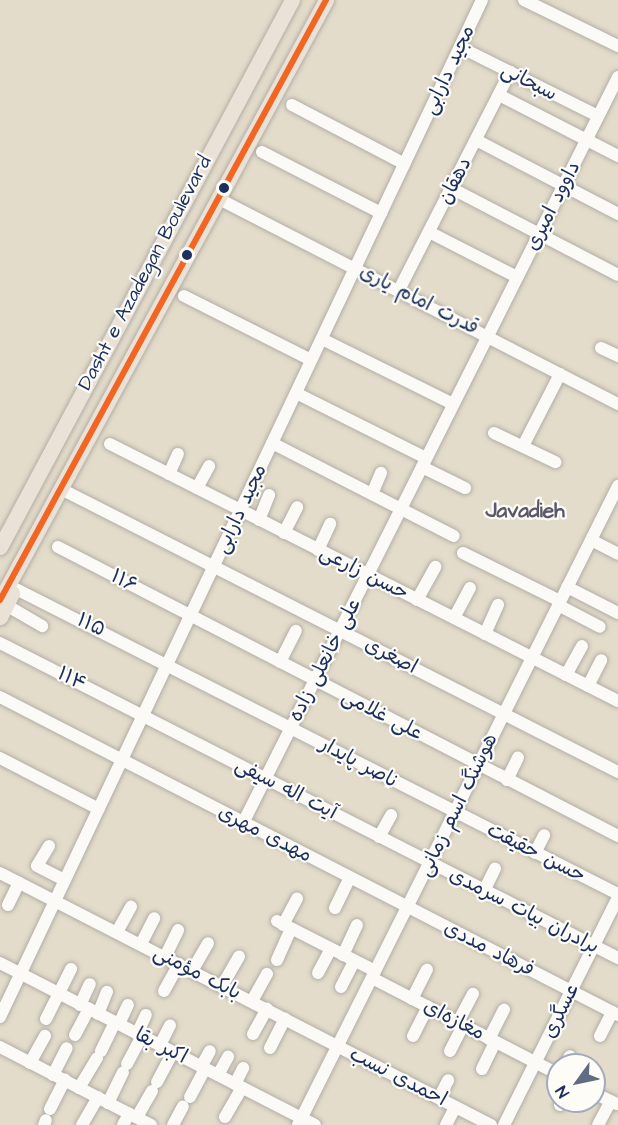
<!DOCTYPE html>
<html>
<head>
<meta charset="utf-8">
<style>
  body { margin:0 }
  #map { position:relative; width:618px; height:1125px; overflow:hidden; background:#e4dcca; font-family:"Architects Daughter","Playpen Sans Arabic",sans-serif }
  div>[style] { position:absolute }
  .roads { filter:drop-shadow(0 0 2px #b1aea7) drop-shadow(0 0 2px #b1aea7) }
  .minor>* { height:12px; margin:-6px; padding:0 6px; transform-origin:6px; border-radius:6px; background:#fbfaf7 }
  .major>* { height:15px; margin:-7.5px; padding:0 7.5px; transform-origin:7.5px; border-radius:7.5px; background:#ebe2d7 }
  .bus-1>* { height:6px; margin:-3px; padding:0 3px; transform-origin:3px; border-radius:3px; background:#f26522 }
  .dots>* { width:16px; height:16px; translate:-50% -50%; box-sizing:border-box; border:3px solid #fdfcf7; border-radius:50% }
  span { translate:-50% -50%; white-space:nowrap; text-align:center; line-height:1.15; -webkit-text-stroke:4.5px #fdfcf7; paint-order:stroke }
  .street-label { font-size:20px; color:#1b2f5e }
  .neighbourhood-label { font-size:21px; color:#5c586a; font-weight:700 }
  .north { position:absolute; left:546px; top:1053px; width:60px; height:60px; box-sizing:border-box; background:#fdfcf7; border:2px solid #a3aaba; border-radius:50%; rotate:237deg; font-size:16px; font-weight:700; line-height:24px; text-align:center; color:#1b2f5e }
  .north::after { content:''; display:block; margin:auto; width:21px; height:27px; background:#616c84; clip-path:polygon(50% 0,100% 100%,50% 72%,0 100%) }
</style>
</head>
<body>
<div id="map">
  <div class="roads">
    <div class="minor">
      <i style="left:524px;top:0;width:105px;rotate:26.1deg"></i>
      <i style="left:460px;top:47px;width:154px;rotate:26.6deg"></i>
      <i style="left:499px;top:95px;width:134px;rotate:27.1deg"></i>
      <i style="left:292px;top:105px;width:127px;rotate:27.6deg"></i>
      <i style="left:476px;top:140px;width:160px;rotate:27.5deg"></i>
      <i style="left:262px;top:152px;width:134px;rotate:27.1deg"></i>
      <i style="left:451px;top:188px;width:188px;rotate:27.5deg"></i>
      <i style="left:219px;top:199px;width:449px;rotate:27.2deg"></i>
      <i style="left:429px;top:232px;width:99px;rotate:27.1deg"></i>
      <i style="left:399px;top:290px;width:245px;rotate:-63deg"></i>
      <i style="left:184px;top:296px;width:142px;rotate:26.7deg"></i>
      <i style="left:322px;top:339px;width:146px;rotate:26.4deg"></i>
      <i style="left:601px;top:348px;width:19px;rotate:25deg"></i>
      <i style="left:296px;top:393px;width:145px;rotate:26.6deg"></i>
      <i style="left:494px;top:433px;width:68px;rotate:25.4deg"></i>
      <i style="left:272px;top:443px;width:204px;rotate:27.1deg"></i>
      <i style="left:110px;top:444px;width:569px;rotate:26.84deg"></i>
      <i style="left:523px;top:446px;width:81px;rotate:-62.8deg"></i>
      <i style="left:422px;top:467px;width:48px;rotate:26deg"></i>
      <i style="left:169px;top:474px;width:22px;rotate:-66deg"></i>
      <i style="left:197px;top:488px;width:25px;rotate:-61deg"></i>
      <i style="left:63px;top:490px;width:623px;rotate:26.94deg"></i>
      <i style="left:372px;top:494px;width:23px;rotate:-67deg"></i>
      <i style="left:259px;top:520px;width:27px;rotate:-68deg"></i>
      <i style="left:284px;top:533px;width:29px;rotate:-63deg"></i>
      <i style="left:591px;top:540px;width:30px;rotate:27deg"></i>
      <i style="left:58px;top:547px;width:630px;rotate:27.3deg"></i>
      <i style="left:318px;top:550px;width:29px;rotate:-65deg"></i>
      <i style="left:463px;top:553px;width:108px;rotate:26.3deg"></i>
      <i style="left:567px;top:587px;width:57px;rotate:27deg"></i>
      <i style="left:14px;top:588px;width:677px;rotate:26.87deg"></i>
      <i style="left:417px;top:600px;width:38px;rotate:-61deg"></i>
      <i style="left:6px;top:605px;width:42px;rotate:30.3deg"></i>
      <i style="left:558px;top:605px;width:47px;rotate:27.6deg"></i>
      <i style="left:454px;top:618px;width:34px;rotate:-62deg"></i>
      <i style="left:485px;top:634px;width:32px;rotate:-66deg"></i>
      <i style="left:0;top:643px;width:694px;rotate:27.01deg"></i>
      <i style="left:280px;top:662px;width:35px;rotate:-63deg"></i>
      <i style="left:566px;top:675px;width:33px;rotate:-61deg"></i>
      <i style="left:588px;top:686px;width:29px;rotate:-63deg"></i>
      <i style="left:0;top:697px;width:695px;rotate:27.23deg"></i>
      <i style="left:0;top:758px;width:111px;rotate:27.3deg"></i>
      <i style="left:507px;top:780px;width:25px;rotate:-64deg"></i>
      <i style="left:243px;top:823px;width:835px;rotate:-63.31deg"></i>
      <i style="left:379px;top:837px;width:25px;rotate:-61deg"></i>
      <i style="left:49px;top:846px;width:23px;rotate:121deg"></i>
      <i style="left:37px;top:866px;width:31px;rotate:27deg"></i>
      <i style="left:535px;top:853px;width:20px;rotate:-63deg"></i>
      <i style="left:0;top:873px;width:552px;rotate:27.17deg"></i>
      <i style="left:484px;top:891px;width:25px;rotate:-64deg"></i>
      <i style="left:8px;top:905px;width:25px;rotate:-64deg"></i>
      <i style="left:335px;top:908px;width:34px;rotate:-64deg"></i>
      <i style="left:277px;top:921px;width:110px;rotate:27deg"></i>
      <i style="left:283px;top:925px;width:30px;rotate:-62deg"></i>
      <i style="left:117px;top:932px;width:29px;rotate:-61deg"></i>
      <i style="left:141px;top:944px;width:29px;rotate:-63deg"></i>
      <i style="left:343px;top:955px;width:33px;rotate:-65deg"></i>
      <i style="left:165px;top:957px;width:30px;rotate:-64deg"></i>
      <i style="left:277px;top:960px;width:34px;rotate:-66deg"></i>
      <i style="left:0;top:963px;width:354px;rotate:27.2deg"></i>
      <i style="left:192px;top:971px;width:32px;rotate:-60deg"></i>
      <i style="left:318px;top:973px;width:27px;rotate:-62deg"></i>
      <i style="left:372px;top:978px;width:209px;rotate:27.3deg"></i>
      <i style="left:222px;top:986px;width:34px;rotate:-60deg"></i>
      <i style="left:341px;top:987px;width:29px;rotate:-63deg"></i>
      <i style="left:164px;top:991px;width:31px;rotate:-61deg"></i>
      <i style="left:412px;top:999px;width:33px;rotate:-63deg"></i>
      <i style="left:252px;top:1001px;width:31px;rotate:-61deg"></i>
      <i style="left:80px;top:1005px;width:23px;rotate:-65deg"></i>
      <i style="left:98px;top:1014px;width:24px;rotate:-68deg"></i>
      <i style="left:0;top:1017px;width:1125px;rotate:-64.64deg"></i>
      <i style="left:46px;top:1019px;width:56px;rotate:-63.4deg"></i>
      <i style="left:458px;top:1022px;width:32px;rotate:-62deg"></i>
      <i style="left:119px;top:1024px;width:21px;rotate:-65deg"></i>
      <i style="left:137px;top:1034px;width:21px;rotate:-65deg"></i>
      <i style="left:253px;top:1034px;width:29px;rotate:-61deg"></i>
      <i style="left:75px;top:1035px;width:30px;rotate:-62deg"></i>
      <i style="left:413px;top:1036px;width:33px;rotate:-63deg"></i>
      <i style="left:600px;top:1036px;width:27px;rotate:-63deg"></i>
      <i style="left:489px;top:1039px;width:33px;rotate:-63deg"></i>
      <i style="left:160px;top:1045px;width:22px;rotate:-63deg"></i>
      <i style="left:0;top:1047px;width:170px;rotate:27.3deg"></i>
      <i style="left:270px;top:1048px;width:33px;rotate:-63deg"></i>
      <i style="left:101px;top:1051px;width:32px;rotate:-64deg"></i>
      <i style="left:450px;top:1051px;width:29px;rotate:-63deg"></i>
      <i style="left:30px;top:1063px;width:31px;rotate:-61deg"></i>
      <i style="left:127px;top:1064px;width:32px;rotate:-62deg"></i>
      <i style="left:565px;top:1065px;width:10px;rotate:-61deg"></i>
      <i style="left:201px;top:1067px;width:18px;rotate:-61deg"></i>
      <i style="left:482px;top:1069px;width:30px;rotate:-64deg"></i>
      <i style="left:53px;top:1075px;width:30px;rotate:-63deg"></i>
      <i style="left:218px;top:1075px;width:21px;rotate:-61deg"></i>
      <i style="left:157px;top:1082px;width:34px;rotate:-62deg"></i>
      <i style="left:235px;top:1084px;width:18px;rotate:-63deg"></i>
      <i style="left:79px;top:1088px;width:35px;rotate:-59deg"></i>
      <i style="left:594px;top:1093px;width:25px;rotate:26deg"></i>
      <i style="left:190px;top:1097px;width:32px;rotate:-62deg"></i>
      <i style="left:439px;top:1098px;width:20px;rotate:-63deg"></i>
      <i style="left:108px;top:1103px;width:34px;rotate:-64deg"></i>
      <i style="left:560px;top:1105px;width:4px;rotate:-63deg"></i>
      <i style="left:50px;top:1109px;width:33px;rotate:-63deg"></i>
      <i style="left:137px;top:1117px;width:30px;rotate:-60deg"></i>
      <i style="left:225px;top:1117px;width:34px;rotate:-60deg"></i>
      <i style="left:44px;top:1125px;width:5px;rotate:-68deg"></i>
      <i style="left:82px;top:1125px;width:32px;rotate:-60deg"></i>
      <i style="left:123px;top:1125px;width:13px;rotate:-61deg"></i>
      <i style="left:173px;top:1125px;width:21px;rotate:-62deg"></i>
      <i style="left:298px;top:1125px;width:715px;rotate:-63.4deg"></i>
      <i style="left:446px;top:1125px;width:20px;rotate:-63deg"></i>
      <i style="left:504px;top:1125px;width:255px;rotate:-63.4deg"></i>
      <i style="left:598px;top:1125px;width:27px;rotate:-62deg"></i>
    </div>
    <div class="major">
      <i style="left:0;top:547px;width:620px;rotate:-61.91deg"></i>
      <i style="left:0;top:600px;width:683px;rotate:-61.48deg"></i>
      <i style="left:0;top:617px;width:27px;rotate:-63deg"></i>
    </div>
  </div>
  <div class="bus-1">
    <i style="left:0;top:600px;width:683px;rotate:-61.48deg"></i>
  </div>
  <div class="dots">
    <i style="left:224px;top:188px;background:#1b2f5e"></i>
    <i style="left:187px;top:255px;background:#1b2f5e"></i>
  </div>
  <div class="street-label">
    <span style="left:449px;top:70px;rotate:-65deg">مجید دارابی</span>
    <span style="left:529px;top:82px;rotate:27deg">سبحانی</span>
    <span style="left:455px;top:181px;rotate:-63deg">دهقان</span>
    <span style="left:553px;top:206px;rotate:-63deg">داوود امیری</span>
    <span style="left:145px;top:273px;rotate:-62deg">Dasht e Azadegan Boulevard</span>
    <span style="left:419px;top:300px;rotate:27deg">قدرت امام یاری</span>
    <span style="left:241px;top:509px;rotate:-65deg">مجید دارابی</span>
    <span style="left:364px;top:573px;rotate:27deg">حسن زارعی</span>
    <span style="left:124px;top:581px;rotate:27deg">۱۱۶</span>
    <span style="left:91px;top:625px;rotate:26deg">۱۱۵</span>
    <span style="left:391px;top:656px;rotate:27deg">اصغری</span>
    <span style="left:325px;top:660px;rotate:-63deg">علی خانعلی زاده</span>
    <span style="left:72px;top:679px;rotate:27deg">۱۱۴</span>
    <span style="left:382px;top:715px;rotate:27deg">علی غلامی</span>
    <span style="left:359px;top:763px;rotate:28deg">ناصر پایدار</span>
    <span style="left:286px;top:789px;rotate:27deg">آیت اله سیفی</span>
    <span style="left:458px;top:805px;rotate:-64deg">هوشنگ اسم زمانی</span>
    <span style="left:265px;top:834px;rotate:27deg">مهدی مهری</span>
    <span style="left:536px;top:853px;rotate:27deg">حسن حقیقت</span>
    <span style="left:524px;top:911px;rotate:27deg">برادران بیات سرمدی</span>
    <span style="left:489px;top:949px;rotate:27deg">فرهاد مددی</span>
    <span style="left:197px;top:973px;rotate:27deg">بابک مؤمنی</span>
    <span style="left:561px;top:1011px;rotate:-64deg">عسگری</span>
    <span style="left:454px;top:1020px;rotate:27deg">مغازه‌ای</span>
    <span style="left:161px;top:1046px;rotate:27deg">اکبر بقا</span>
    <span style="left:398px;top:1077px;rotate:27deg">احمدی نسب</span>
  </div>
  <div class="neighbourhood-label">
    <span style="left:525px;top:511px">Javadieh</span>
  </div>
  <div class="north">N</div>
</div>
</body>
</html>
